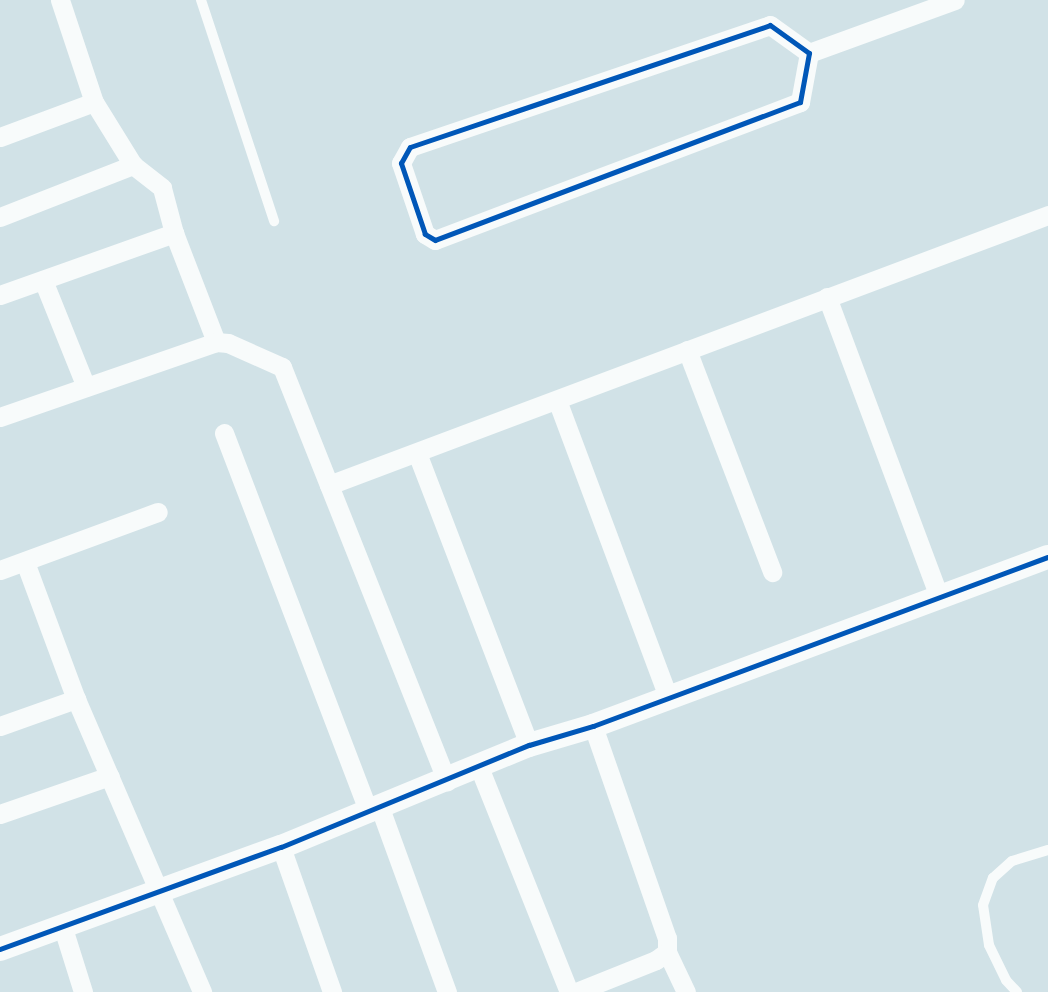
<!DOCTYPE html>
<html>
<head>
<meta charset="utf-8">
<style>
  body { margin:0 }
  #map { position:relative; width:1048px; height:992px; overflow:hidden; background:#d1e2e7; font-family:Ubuntu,sans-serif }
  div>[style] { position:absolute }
  .service>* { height:10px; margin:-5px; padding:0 5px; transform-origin:5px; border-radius:5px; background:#f8fbfb }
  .minor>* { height:19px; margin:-9.5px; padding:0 9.5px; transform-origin:9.5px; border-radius:9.5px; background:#f8fbfb }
  .tertiary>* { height:24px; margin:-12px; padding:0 12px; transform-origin:12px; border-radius:12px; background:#f8fbfb }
  .cycleway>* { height:5px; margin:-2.5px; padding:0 2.5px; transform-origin:2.5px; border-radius:2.5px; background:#0057b8 }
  span { translate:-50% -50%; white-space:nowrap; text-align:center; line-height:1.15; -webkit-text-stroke:4px #c9e6ef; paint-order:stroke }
</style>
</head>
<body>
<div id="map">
  <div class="service">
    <i style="left:201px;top:0;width:233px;rotate:71.7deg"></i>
    <i style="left:1017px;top:992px;width:16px;rotate:-133deg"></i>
    <i style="left:1006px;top:980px;width:39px;rotate:-116deg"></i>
    <i style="left:989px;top:945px;width:40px;rotate:-98.5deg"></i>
    <i style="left:983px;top:905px;width:29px;rotate:-70deg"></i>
    <i style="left:993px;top:878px;width:25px;rotate:-42deg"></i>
    <i style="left:1012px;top:861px;width:38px;rotate:-17deg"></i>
  </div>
  <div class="minor">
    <i style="left:60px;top:0;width:108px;rotate:71.6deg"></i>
    <i style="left:94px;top:102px;width:74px;rotate:58.2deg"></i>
    <i style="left:133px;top:165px;width:37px;rotate:38deg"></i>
    <i style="left:162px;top:188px;width:47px;rotate:75.1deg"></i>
    <i style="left:174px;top:233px;width:117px;rotate:68.9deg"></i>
    <i style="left:216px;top:342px;width:12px;rotate:5deg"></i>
    <i style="left:228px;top:343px;width:59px;rotate:24deg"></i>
    <i style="left:282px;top:367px;width:446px;rotate:68.3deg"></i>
    <i style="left:770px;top:25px;width:48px;rotate:35.7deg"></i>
    <i style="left:809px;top:53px;width:50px;rotate:100.4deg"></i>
    <i style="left:800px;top:102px;width:390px;rotate:159.3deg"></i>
    <i style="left:435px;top:240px;width:12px;rotate:-149deg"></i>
    <i style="left:425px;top:234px;width:75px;rotate:-108.7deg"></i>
    <i style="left:401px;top:163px;width:18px;rotate:-61deg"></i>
    <i style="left:410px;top:147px;width:380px;rotate:-18.7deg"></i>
    <i style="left:809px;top:53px;width:155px;rotate:-20deg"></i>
    <i style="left:0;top:137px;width:100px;rotate:-20.4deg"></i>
    <i style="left:0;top:217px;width:143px;rotate:-21.4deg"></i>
    <i style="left:43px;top:280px;width:115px;rotate:68.1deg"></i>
    <i style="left:0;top:295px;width:185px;rotate:-19.6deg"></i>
    <i style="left:827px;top:297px;width:319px;rotate:69.5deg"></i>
    <i style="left:687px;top:350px;width:238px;rotate:69deg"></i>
    <i style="left:557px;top:400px;width:317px;rotate:69.5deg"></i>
    <i style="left:0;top:417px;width:229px;rotate:-19.1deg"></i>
    <i style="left:224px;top:433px;width:406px;rotate:69.1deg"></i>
    <i style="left:417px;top:453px;width:313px;rotate:69deg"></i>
    <i style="left:329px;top:485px;width:768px;rotate:-20.58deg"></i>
    <i style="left:25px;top:562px;width:146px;rotate:69.6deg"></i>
    <i style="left:76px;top:699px;width:319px;rotate:66.7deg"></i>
    <i style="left:0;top:570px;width:168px;rotate:-20.2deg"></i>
    <i style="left:0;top:726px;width:81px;rotate:-19.6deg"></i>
    <i style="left:593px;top:726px;width:225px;rotate:70.8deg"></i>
    <i style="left:667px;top:938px;width:14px;rotate:90deg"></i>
    <i style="left:667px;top:952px;width:44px;rotate:64.6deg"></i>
    <i style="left:479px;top:767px;width:242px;rotate:68.2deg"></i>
    <i style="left:380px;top:808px;width:196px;rotate:70deg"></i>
    <i style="left:0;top:814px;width:116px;rotate:-19.1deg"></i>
    <i style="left:281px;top:847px;width:154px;rotate:70.6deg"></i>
    <i style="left:63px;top:928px;width:67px;rotate:72.6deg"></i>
    <i style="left:576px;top:992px;width:86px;rotate:-21.8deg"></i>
    <i style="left:656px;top:960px;width:14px;rotate:-36deg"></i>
  </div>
  <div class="tertiary">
    <i style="left:0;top:949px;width:299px;rotate:-20deg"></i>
    <i style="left:281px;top:847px;width:268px;rotate:-22.4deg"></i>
    <i style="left:529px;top:745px;width:67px;rotate:-16.5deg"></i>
    <i style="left:593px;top:726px;width:485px;rotate:-20.4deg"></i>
  </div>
  <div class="cycleway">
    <i style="left:770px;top:25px;width:48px;rotate:35.7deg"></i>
    <i style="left:809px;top:53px;width:50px;rotate:100.4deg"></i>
    <i style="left:800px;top:102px;width:390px;rotate:159.3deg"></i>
    <i style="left:435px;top:240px;width:12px;rotate:-149deg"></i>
    <i style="left:425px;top:234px;width:75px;rotate:-108.7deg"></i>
    <i style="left:401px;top:163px;width:18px;rotate:-61deg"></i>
    <i style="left:410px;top:147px;width:380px;rotate:-18.7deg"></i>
    <i style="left:0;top:949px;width:299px;rotate:-20deg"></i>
    <i style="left:281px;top:847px;width:268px;rotate:-22.4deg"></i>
    <i style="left:529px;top:745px;width:67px;rotate:-16.5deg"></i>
    <i style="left:593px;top:726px;width:485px;rotate:-20.4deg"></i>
  </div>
</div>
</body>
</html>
